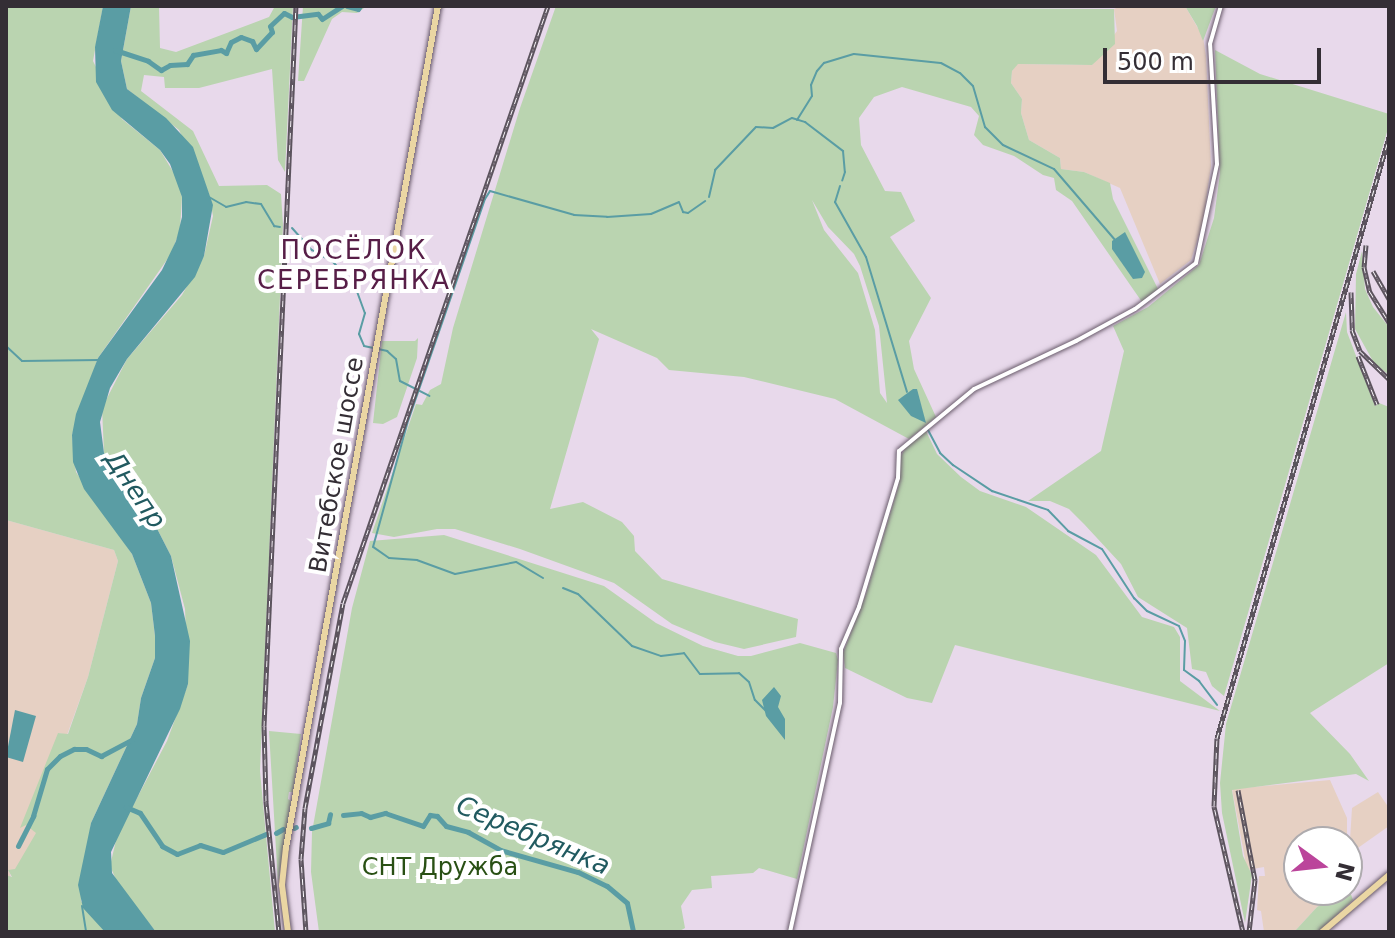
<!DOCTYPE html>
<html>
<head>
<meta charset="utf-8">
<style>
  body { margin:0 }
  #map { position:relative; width:1395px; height:938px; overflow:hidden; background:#e8d9eb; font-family:"DejaVu Sans",sans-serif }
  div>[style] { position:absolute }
  .industrial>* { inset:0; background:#e6d0c3 }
  .green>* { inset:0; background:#bad4b0 }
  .water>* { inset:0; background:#5a9da4 }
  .stream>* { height:2px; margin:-1px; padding:0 1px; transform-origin:1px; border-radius:1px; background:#5a9da4 }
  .river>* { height:5px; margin:-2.5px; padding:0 2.5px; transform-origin:2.5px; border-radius:2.5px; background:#5a9da4 }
  .roads { filter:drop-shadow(0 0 2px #695b6b) drop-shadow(0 0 2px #695b6b) }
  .minor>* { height:4px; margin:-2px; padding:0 2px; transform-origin:2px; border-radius:2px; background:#fff }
  .major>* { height:6px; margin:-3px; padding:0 3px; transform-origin:3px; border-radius:3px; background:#ead6a3 }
  .rail>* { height:5px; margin-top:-2.5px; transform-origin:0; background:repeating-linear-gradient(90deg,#fff 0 6px,#5c545e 0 12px); box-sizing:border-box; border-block:2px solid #5c545e }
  span { translate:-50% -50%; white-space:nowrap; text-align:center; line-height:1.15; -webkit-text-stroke:8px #fff; paint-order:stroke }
  .street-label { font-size:24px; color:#342e35 }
  .park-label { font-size:24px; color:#295014 }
  .neighbourhood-label { font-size:26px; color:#571e47; letter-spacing:2px }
  .water-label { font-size:26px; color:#215a60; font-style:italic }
  .frame { position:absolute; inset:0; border:8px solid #342e35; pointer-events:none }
  .north { position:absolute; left:1283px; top:826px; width:80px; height:80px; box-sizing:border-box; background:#fff; border:2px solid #aeabae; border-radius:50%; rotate:105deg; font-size:22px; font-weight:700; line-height:32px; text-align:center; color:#342e35 }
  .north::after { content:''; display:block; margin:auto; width:28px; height:36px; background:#bb459b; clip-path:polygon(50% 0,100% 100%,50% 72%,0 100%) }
  .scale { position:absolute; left:1103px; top:48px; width:218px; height:36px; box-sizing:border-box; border:4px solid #342e35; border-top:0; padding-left:10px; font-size:24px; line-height:28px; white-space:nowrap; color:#342e35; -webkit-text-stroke:6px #fff; paint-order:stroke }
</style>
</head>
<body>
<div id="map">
  <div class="industrial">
    <i style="clip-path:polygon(1121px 6px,1185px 6px,1203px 37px,1206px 56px,1211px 166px,1203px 222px,1191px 260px,1160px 284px,1120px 188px,1084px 172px,1061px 169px,1060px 158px,1029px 140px,1021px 113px,1022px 99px,1011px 83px,1012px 71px,1017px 64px,1092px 65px,1117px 31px,1114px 9px)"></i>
    <i style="clip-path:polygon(6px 520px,114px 550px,118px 561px,88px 677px,67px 735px,59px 733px,25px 824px,37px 832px,30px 850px,15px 870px,9px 871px,11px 877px,6px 875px)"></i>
    <i style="clip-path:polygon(1330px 780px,1347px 818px,1347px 841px,1299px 842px,1299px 890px,1347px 891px,1317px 907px,1294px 932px,1264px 932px,1261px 911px,1257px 910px,1259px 876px,1265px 876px,1264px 867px,1247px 870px,1232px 789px)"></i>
    <i style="clip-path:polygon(1378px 792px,1389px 808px,1389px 826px,1355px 850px,1350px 840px,1352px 808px)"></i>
  </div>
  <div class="green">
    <i style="clip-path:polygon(6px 6px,103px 6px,93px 61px,122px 119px,160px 150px,178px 180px,182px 197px,180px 230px,171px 254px,98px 358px,72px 435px,76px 472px,132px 554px,151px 603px,155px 636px,155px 658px,141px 698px,137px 724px,91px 823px,81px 901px,105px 932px,6px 932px,6px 875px,12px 877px,8px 870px,15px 869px,36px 833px,26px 825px,20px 828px,58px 733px,68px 734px,88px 677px,118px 561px,114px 550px,6px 520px)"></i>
    <i style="clip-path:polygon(131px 6px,159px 6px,160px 48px,176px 52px,269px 17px,275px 6px,293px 6px,285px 172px,278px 160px,272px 69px,199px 88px,165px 88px,164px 77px,144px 75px,141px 91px,193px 131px,219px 186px,267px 185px,281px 194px,283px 225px,260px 771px,275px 932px,156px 932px,118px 884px,110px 866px,117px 836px,167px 741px,188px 684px,185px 609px,171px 556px,147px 509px,104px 453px,102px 408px,127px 359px,182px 295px,204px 256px,213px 216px,209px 194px,179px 130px,127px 89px,121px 61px)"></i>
    <i style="clip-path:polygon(303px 6px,367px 6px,357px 13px,342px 12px,332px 19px,304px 81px,298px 81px)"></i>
    <i style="clip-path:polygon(evenodd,556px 6px,1114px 9px,1115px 44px,1092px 65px,1018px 64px,1012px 71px,1011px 83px,1022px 99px,1021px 113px,1029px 140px,1060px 158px,1061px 169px,1084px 172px,1110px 183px,1113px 199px,1158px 289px,1142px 302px,1072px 201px,1056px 190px,1054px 178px,1043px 175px,1014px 156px,983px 145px,974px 135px,979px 116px,971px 107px,902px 87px,874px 97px,859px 118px,861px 145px,885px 191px,901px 192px,915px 221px,890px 237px,931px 298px,909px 341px,914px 369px,936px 417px,919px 431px,909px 439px,835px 399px,744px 377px,669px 370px,657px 358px,591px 329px,599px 339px,550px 509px,583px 502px,622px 522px,634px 536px,635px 551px,662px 579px,798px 619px,796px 637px,744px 649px,715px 642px,672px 624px,614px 583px,520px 549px,455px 529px,437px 529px,394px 537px,372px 533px,416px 404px,422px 405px,430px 390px,441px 384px,453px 328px,520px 108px,556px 6px,812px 200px,828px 227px,854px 254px,860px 266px,879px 326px,887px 403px,880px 393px,875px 330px,858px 273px,824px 230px,812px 200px)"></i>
    <i style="clip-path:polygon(1185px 6px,1216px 6px,1203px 41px,1197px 26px)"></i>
    <i style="clip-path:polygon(1215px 50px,1260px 74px,1389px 114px,1389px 125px,1224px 696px,1212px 686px,1206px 672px,1192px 669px,1187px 628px,1138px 597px,1121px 564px,1084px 524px,1069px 509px,1050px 501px,1028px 501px,1101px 451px,1124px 351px,1113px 326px,1148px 307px,1199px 265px,1214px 218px,1220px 173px)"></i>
    <i style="clip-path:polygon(1362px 251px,1365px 289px,1373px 307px,1389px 327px,1389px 375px,1374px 363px,1355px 329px,1356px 274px)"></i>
    <i style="clip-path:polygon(1346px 312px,1347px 332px,1375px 406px,1379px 403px,1389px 407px,1389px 663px,1310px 713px,1350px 754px,1369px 781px,1356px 774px,1232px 790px,1243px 856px,1252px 875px,1245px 923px,1222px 813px,1220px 783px,1226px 724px)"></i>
    <i style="clip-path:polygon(418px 338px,417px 358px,397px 417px,383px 424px,373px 423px,382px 341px,415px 341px)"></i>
    <i style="clip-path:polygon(926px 431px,937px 454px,961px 477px,980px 491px,1026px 507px,1096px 555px,1142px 617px,1174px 627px,1180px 637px,1180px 681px,1220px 711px,955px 645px,932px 703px,907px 698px,845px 668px,843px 653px,866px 594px,899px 484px,901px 456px,907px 445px)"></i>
    <i style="clip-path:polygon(444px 535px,604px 586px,656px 623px,703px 646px,738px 656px,751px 656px,800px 643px,836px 653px,838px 660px,833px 707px,797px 879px,759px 868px,753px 873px,711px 876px,712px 888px,692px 890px,681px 906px,685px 928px,678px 932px,319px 932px,311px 872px,312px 832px,352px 608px,370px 541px)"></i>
    <i style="clip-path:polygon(269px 731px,301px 734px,293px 792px,289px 792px,288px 799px,291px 801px,278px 883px)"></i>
    <i style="clip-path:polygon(1349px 889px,1353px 900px,1318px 932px,1294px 932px,1317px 907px)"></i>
  </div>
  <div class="water">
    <i style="clip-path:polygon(103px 6px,131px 6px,121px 61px,127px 89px,166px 118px,193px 147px,213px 205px,204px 256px,195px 277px,127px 359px,110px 388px,100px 422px,104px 453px,147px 509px,171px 556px,190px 641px,188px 684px,180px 709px,111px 852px,112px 873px,156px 932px,105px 932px,83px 908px,78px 885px,91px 823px,137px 724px,141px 698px,155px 658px,155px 636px,151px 603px,132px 554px,84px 489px,73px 462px,72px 435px,76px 414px,98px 358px,162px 270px,176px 241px,182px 217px,182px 197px,170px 164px,160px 150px,112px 110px,96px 82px,95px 47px)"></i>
    <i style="clip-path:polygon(1125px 232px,1145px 272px,1142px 278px,1133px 279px,1112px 249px,1112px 241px)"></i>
    <i style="clip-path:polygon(913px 389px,917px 389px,926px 423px,911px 416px,898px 400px)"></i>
    <i style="clip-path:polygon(774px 687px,781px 696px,778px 707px,785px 719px,785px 740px,766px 716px,762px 700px)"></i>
    <i style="clip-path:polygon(15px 710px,36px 716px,23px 762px,6px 757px)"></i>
  </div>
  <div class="stream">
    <i style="left:797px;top:120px;width:28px;rotate:-58deg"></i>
    <i style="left:812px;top:96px;width:11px;rotate:-95deg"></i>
    <i style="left:811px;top:85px;width:15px;rotate:-67deg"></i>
    <i style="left:817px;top:71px;width:11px;rotate:-49deg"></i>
    <i style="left:824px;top:63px;width:31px;rotate:-17deg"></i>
    <i style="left:854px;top:54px;width:87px;rotate:5.9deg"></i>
    <i style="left:941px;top:63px;width:21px;rotate:28deg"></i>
    <i style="left:960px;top:73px;width:18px;rotate:45deg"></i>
    <i style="left:973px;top:86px;width:43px;rotate:73.7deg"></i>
    <i style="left:985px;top:127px;width:25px;rotate:45deg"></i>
    <i style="left:1003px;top:145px;width:56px;rotate:25.2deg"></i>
    <i style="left:1054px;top:169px;width:94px;rotate:49.3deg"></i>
    <i style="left:840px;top:186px;width:17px;rotate:107deg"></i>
    <i style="left:835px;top:202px;width:63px;rotate:60.6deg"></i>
    <i style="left:866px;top:257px;width:141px;rotate:73.1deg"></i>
    <i style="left:209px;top:197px;width:20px;rotate:30deg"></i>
    <i style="left:226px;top:207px;width:21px;rotate:-14deg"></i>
    <i style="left:246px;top:202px;width:15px;rotate:8deg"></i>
    <i style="left:261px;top:204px;width:26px;rotate:59deg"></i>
    <i style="left:274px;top:226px;width:6px;rotate:9deg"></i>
    <i style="left:709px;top:197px;width:28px;rotate:-77deg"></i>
    <i style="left:715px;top:170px;width:59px;rotate:-46.4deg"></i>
    <i style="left:756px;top:127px;width:17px;rotate:3deg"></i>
    <i style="left:773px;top:128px;width:21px;rotate:-28deg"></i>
    <i style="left:792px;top:118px;width:14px;rotate:17deg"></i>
    <i style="left:805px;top:122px;width:48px;rotate:37.3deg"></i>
    <i style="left:843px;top:151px;width:21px;rotate:85deg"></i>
    <i style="left:845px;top:172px;width:9px;rotate:108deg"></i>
    <i style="left:292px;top:228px;width:30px;rotate:48deg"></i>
    <i style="left:312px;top:250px;width:24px;rotate:30deg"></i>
    <i style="left:333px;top:262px;width:33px;rotate:47deg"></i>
    <i style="left:355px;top:286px;width:29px;rotate:70deg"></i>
    <i style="left:365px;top:313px;width:22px;rotate:106deg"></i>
    <i style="left:359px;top:334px;width:13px;rotate:67deg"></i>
    <i style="left:364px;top:346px;width:24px;rotate:12deg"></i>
    <i style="left:387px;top:351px;width:12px;rotate:42deg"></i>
    <i style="left:396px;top:359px;width:22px;rotate:80deg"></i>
    <i style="left:400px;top:381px;width:33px;rotate:27deg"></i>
    <i style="left:6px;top:346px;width:22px;rotate:43deg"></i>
    <i style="left:22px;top:361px;width:77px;rotate:-0.7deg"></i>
    <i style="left:928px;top:430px;width:26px;rotate:62deg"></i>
    <i style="left:940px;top:453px;width:18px;rotate:43deg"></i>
    <i style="left:953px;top:465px;width:47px;rotate:33.7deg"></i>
    <i style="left:992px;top:491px;width:59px;rotate:18.7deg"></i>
    <i style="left:1048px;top:510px;width:29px;rotate:46deg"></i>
    <i style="left:1068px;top:531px;width:38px;rotate:28deg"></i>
    <i style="left:1102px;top:549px;width:59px;rotate:56.9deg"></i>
    <i style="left:1134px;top:598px;width:18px;rotate:45deg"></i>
    <i style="left:1147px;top:611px;width:35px;rotate:25deg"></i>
    <i style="left:1179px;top:626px;width:16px;rotate:68deg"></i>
    <i style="left:1185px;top:641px;width:29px;rotate:92deg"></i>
    <i style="left:1184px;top:670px;width:19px;rotate:36deg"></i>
    <i style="left:1199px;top:681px;width:30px;rotate:53deg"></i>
    <i style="left:543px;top:578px;width:31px;rotate:-149deg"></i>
    <i style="left:516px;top:562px;width:62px;rotate:168.9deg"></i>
    <i style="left:455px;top:574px;width:40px;rotate:-159.8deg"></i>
    <i style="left:417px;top:560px;width:28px;rotate:-176deg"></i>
    <i style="left:389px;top:558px;width:19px;rotate:-145deg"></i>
    <i style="left:373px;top:547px;width:128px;rotate:-74.5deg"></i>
    <i style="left:407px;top:424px;width:238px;rotate:-70.9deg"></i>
    <i style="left:485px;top:199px;width:9px;rotate:-58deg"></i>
    <i style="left:490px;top:191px;width:87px;rotate:15.9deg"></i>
    <i style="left:574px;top:215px;width:33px;rotate:3deg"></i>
    <i style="left:607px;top:217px;width:44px;rotate:-3.9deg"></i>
    <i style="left:651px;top:214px;width:30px;rotate:-23deg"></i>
    <i style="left:679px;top:202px;width:11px;rotate:68deg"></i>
    <i style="left:683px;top:212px;width:5px;rotate:11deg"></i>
    <i style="left:688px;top:213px;width:21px;rotate:-35deg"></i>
    <i style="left:563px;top:588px;width:16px;rotate:22deg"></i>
    <i style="left:578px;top:594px;width:75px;rotate:43.9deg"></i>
    <i style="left:632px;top:646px;width:31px;rotate:19deg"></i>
    <i style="left:661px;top:656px;width:23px;rotate:-7deg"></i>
    <i style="left:684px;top:653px;width:26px;rotate:53deg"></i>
    <i style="left:700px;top:674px;width:39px;rotate:-1deg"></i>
    <i style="left:739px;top:673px;width:13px;rotate:42deg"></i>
    <i style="left:749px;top:682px;width:19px;rotate:72deg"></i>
    <i style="left:755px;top:700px;width:16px;rotate:45deg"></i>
    <i style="left:82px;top:906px;width:26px;rotate:81deg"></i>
  </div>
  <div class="river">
    <i style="left:347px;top:6px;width:11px;rotate:15deg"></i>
    <i style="left:358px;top:9px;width:4px;rotate:-56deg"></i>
    <i style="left:115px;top:50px;width:35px;rotate:18deg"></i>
    <i style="left:148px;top:61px;width:16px;rotate:35deg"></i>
    <i style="left:161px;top:70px;width:10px;rotate:-29deg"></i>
    <i style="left:170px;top:65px;width:17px;rotate:-3deg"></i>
    <i style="left:187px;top:64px;width:11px;rotate:-56deg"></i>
    <i style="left:193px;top:55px;width:28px;rotate:-10deg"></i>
    <i style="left:221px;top:50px;width:6px;rotate:31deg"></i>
    <i style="left:226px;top:53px;width:12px;rotate:-66deg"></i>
    <i style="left:231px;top:42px;width:11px;rotate:-27deg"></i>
    <i style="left:241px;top:37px;width:12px;rotate:20deg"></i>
    <i style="left:252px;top:41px;width:9px;rotate:63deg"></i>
    <i style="left:256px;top:49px;width:23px;rotate:-47deg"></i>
    <i style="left:272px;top:32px;width:6px;rotate:-108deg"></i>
    <i style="left:270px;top:26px;width:19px;rotate:-43deg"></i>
    <i style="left:284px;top:13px;width:9px;rotate:27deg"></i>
    <i style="left:292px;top:17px;width:26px;rotate:-7deg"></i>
    <i style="left:318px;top:14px;width:6px;rotate:51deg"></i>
    <i style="left:322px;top:19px;width:24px;rotate:-33deg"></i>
    <i style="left:126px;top:807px;width:15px;rotate:23deg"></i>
    <i style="left:140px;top:813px;width:40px;rotate:56deg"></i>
    <i style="left:162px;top:846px;width:17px;rotate:28deg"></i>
    <i style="left:177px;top:854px;width:25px;rotate:-21deg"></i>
    <i style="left:200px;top:845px;width:24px;rotate:17deg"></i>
    <i style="left:223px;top:852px;width:47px;rotate:-22.7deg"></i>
    <i style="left:343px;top:815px;width:18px;rotate:-6deg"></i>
    <i style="left:361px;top:813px;width:10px;rotate:24deg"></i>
    <i style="left:370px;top:817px;width:16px;rotate:-15deg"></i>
    <i style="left:385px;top:813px;width:40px;rotate:18.9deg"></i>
    <i style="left:423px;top:826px;width:13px;rotate:-58deg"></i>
    <i style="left:430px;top:815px;width:7px;rotate:8deg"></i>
    <i style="left:437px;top:816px;width:13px;rotate:48deg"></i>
    <i style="left:446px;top:826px;width:23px;rotate:15deg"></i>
    <i style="left:468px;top:832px;width:37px;rotate:29deg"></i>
    <i style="left:500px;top:850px;width:81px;rotate:15.8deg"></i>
    <i style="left:578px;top:872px;width:32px;rotate:26deg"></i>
    <i style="left:607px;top:886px;width:26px;rotate:40deg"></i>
    <i style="left:627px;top:903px;width:30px;rotate:78deg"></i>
    <i style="left:294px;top:828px;width:2px;rotate:-27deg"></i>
    <i style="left:311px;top:828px;width:18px;rotate:-16deg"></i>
    <i style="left:328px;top:823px;width:9px;rotate:-77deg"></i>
    <i style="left:276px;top:833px;width:8px;rotate:-30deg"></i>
    <i style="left:18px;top:846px;width:34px;rotate:-63deg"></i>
    <i style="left:33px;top:816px;width:49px;rotate:-73.4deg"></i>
    <i style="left:47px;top:769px;width:18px;rotate:-45deg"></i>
    <i style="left:60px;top:756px;width:16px;rotate:-27deg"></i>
    <i style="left:74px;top:749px;width:12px"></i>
    <i style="left:86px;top:749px;width:17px;rotate:25deg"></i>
    <i style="left:101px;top:756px;width:36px;rotate:-28deg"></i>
  </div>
  <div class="roads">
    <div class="minor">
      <i style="left:790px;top:932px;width:234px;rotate:-77.7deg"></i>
      <i style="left:840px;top:703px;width:54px;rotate:-88.9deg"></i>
      <i style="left:841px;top:649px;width:46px;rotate:-66.8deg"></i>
      <i style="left:859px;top:607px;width:135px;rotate:-73.2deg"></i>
      <i style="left:898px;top:478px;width:27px;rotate:-88deg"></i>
      <i style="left:899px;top:451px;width:97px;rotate:-39.6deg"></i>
      <i style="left:974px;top:389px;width:113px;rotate:-25.2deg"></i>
      <i style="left:1076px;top:341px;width:67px;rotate:-28.5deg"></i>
      <i style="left:1135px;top:309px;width:76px;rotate:-37deg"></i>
      <i style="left:1196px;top:263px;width:101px;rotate:-78deg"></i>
      <i style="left:1217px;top:164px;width:120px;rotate:-93.3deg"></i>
      <i style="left:1210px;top:44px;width:40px;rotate:-74deg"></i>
    </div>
    <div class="major">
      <i style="left:288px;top:932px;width:47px;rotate:-97.3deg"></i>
      <i style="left:282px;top:885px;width:37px;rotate:-84deg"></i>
      <i style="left:286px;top:848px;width:856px;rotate:-79.77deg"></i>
      <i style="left:1322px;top:932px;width:88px;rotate:-40.4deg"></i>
    </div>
  </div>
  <div class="rail">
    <i style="left:1366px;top:245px;width:22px;rotate:95deg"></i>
    <i style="left:1364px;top:267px;width:26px;rotate:77deg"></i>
    <i style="left:1370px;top:292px;width:36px;rotate:58deg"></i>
    <i style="left:1373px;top:271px;width:32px;rotate:60deg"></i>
    <i style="left:1351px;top:292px;width:38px;rotate:88deg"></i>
    <i style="left:1352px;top:330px;width:22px;rotate:69deg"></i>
    <i style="left:1360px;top:351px;width:40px;rotate:44deg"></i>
    <i style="left:1358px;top:356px;width:52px;rotate:68.4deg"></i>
    <i style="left:1238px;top:790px;width:92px;rotate:79.3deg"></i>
    <i style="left:1255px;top:880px;width:52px;rotate:96.6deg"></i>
    <i style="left:279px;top:932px;width:132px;rotate:-95.7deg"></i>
    <i style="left:266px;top:801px;width:75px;rotate:-91.5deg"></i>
    <i style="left:264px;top:726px;width:721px;rotate:-87.46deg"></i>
    <i style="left:306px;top:932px;width:73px;rotate:-93.9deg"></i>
    <i style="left:301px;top:859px;width:51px;rotate:-85.5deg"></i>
    <i style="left:305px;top:808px;width:208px;rotate:-79.5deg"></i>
    <i style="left:343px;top:603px;width:631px;rotate:-71.05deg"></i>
    <i style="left:1243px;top:932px;width:129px;rotate:-103deg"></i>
    <i style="left:1214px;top:806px;width:68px;rotate:-87.5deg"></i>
    <i style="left:1217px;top:738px;width:625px;rotate:-74.03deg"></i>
  </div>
  <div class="street-label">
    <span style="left:337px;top:465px;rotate:-80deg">Витебское шоссе</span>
  </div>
  <div class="park-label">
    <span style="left:440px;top:868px">СНТ Дружба</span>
  </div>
  <div class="neighbourhood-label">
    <span style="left:354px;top:266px">ПОСЁЛОК<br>СЕРЕБРЯНКА</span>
  </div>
  <div class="water-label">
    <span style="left:135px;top:490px;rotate:56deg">Днепр</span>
    <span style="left:533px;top:836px;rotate:23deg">Серебрянка</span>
  </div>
  <div class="frame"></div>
  <div class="north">N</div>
  <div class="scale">500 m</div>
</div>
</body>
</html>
